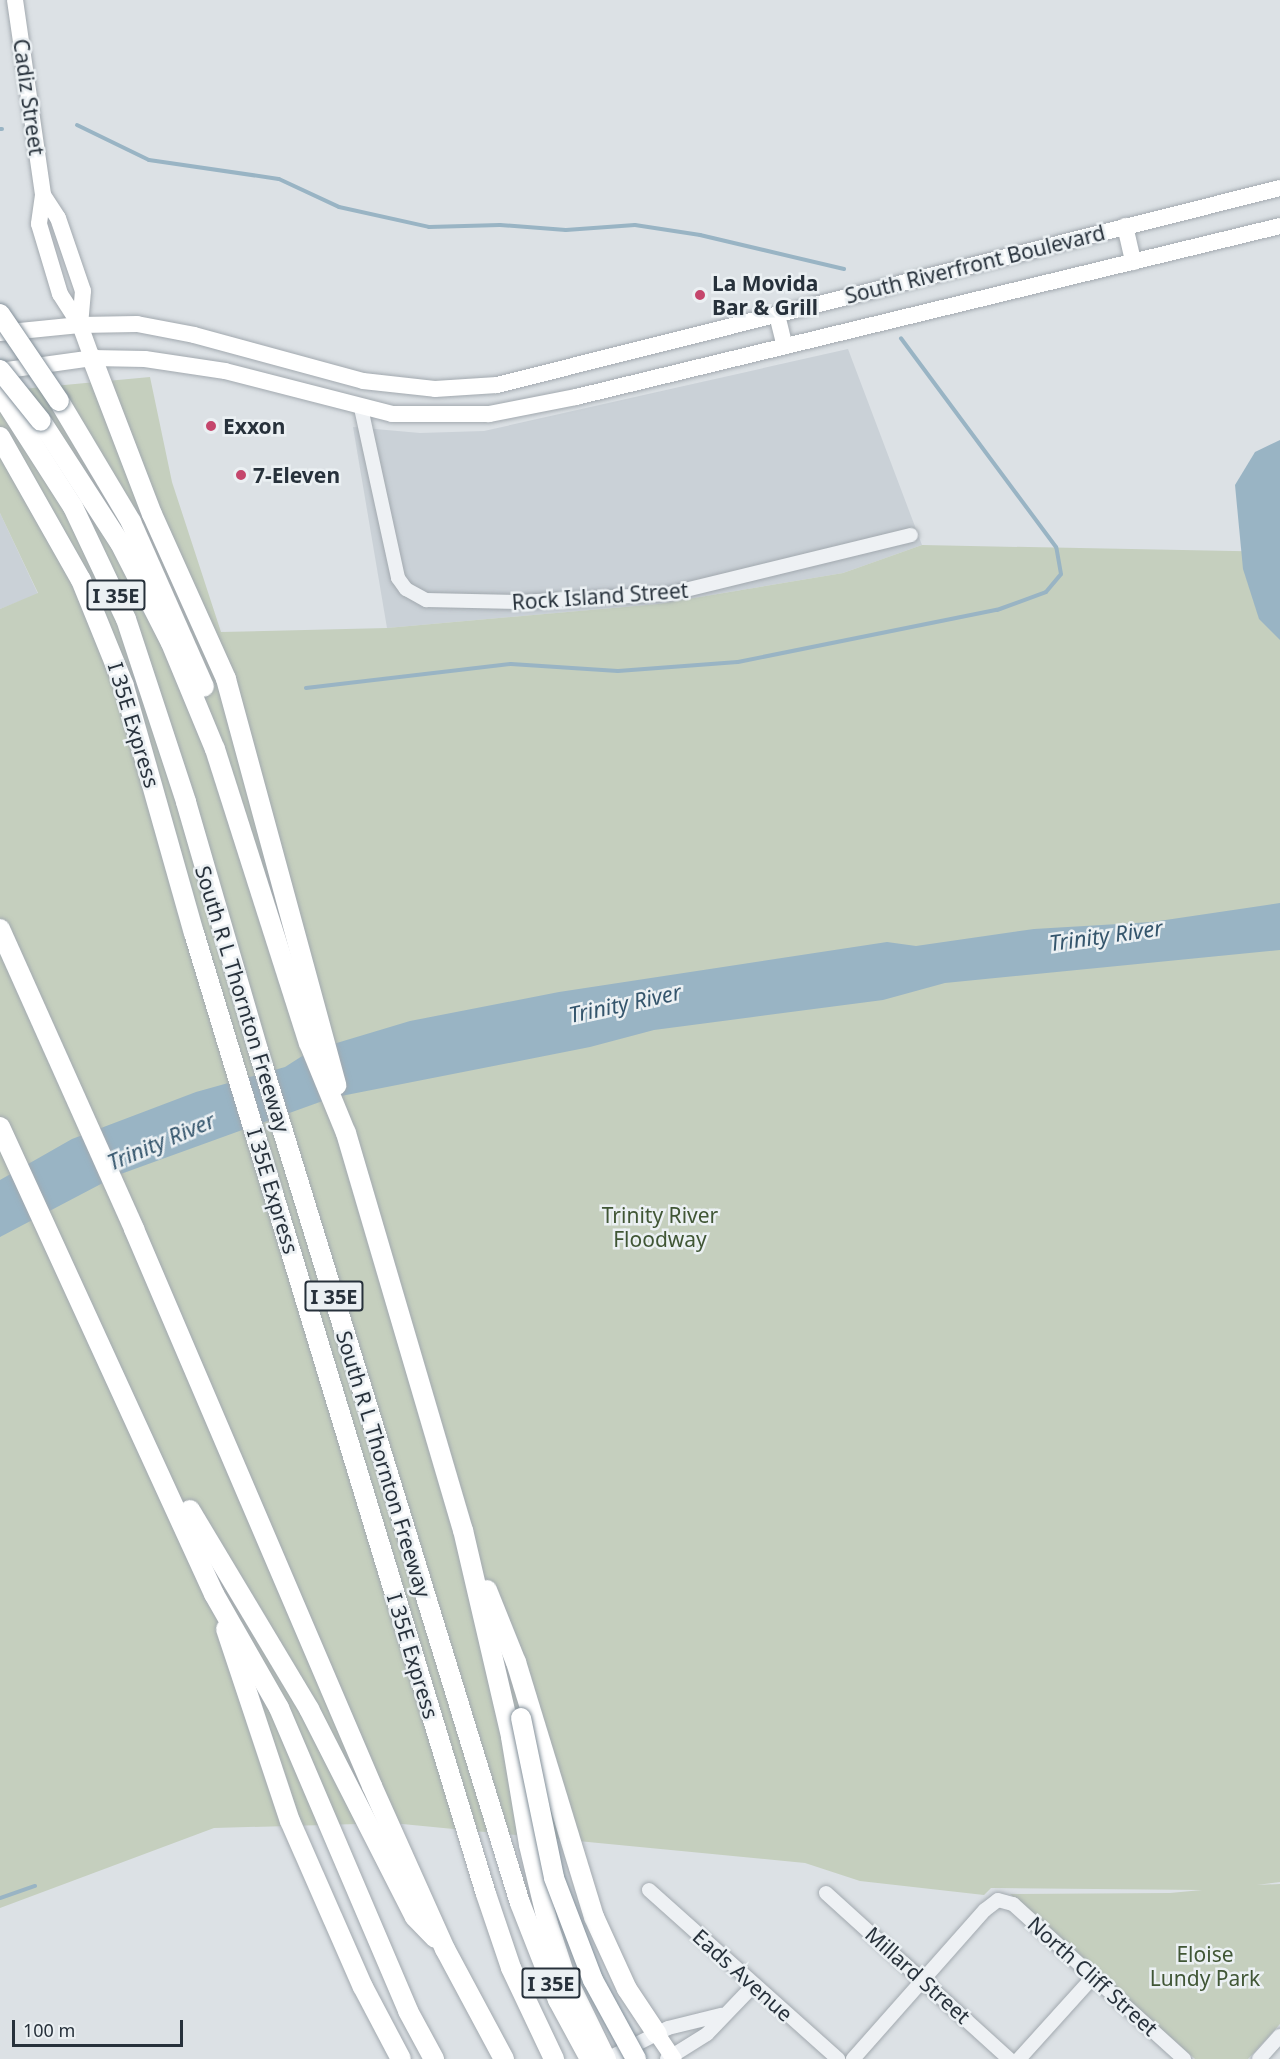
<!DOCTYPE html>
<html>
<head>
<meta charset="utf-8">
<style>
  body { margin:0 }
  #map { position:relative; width:1280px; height:2059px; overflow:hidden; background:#dce1e5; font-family:"Noto Sans",sans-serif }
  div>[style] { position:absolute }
  .built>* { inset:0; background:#cad1d7 }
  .green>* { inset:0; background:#c5cfbe }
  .water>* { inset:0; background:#99b4c4 }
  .stream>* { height:4px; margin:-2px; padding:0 2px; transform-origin:2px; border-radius:2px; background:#99b4c4 }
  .roads { filter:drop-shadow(0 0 2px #a2a9af) drop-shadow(0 0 2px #a2a9af) }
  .minor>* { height:14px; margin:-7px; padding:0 7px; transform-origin:7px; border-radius:7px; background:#eef1f4 }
  .major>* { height:16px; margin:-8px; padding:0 8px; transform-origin:8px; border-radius:8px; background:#fff }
  .highway>* { height:20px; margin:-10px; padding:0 10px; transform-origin:10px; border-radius:10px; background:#fff }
  .bridges { filter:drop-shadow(0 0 2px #84919b) drop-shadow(0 0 2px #84919b) }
  .highway-bridge>* { height:20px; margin:-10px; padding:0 10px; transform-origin:10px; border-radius:10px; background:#fff }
  .dots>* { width:16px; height:16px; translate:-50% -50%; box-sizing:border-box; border:3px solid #ebf0f3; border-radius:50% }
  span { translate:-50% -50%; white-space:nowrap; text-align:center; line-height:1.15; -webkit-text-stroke:5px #ebf0f3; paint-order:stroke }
  .shield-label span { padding:2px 4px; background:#ebf0f3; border:2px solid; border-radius:4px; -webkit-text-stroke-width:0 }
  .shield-label { font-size:20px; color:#27313b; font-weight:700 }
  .street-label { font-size:21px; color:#27313b }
  .poi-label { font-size:21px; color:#27313b; font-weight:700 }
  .left { translate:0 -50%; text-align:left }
  .park-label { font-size:21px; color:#405635 }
  .water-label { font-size:22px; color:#34556c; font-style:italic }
  .scale { position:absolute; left:12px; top:2020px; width:171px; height:27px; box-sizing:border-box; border:3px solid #27313b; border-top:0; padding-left:8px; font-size:18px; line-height:21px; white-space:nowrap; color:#27313b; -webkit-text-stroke:4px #ebf0f3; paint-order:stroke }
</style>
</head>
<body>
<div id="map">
  <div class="built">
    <i style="clip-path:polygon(848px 349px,922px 545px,843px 573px,658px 604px,387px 628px,353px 427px,420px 433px,484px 431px)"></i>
    <i style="clip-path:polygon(0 513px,38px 594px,0 609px)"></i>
  </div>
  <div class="green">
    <i style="clip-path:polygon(150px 377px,172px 482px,221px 632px,387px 628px,658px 604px,843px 573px,922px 545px,1280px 552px,1280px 1882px,1257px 1885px,1280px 1884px,1280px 2024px,1248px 2059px,1195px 2059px,1010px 1894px,1170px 1893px,1202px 1890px,991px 1888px,984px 1895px,860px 1881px,805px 1863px,392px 1823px,214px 1828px,0 1908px,0 609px,38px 593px,0 513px,0 391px)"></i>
  </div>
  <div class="water">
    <i style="clip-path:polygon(1280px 440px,1280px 640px,1259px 619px,1243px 569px,1235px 485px,1255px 452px)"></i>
    <i style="clip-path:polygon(1280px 903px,1280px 950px,945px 983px,883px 1000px,654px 1030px,590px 1047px,331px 1098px,118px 1175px,0 1237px,0 1180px,72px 1139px,196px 1092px,285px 1067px,310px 1051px,410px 1021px,559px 992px,887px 942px,916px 946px,1034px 929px,1152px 922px)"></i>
  </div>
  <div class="stream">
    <i style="left:77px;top:125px;width:80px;rotate:25.9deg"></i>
    <i style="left:149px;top:160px;width:131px;rotate:8.3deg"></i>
    <i style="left:279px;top:179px;width:66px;rotate:25deg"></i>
    <i style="left:339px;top:207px;width:92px;rotate:12.5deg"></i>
    <i style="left:429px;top:227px;width:71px;rotate:-1.6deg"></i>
    <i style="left:500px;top:225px;width:66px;rotate:4.3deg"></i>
    <i style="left:566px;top:230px;width:69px;rotate:-4.1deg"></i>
    <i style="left:635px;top:225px;width:66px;rotate:8.7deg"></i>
    <i style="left:700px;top:235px;width:148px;rotate:13.3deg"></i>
    <i style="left:0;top:129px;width:2px"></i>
    <i style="left:306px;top:688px;width:206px;rotate:-6.7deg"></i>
    <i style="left:511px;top:664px;width:107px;rotate:3.7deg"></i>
    <i style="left:618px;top:671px;width:120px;rotate:-4.3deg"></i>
    <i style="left:738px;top:662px;width:264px;rotate:-11.4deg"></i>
    <i style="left:997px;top:610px;width:52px;rotate:-20.2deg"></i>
    <i style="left:1046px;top:592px;width:23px;rotate:-50deg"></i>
    <i style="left:1061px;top:574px;width:27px;rotate:-100deg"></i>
    <i style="left:1056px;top:547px;width:260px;rotate:-126.6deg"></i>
    <i style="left:0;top:1898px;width:37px;rotate:-19deg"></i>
  </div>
  <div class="roads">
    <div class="minor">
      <i style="left:361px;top:408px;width:174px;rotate:77.7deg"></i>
      <i style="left:398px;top:578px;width:14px;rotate:54deg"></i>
      <i style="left:406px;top:589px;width:23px;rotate:29deg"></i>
      <i style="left:426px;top:600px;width:92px;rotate:1.2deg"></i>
      <i style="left:518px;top:602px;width:151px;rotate:-3deg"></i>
      <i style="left:669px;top:594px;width:249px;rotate:-13.7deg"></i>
      <i style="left:649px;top:1890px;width:254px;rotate:41.8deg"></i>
      <i style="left:826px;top:1893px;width:247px;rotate:42.2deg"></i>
      <i style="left:607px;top:2059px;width:68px;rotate:-26.9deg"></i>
      <i style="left:668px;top:2028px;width:55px;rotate:-13.8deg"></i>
      <i style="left:667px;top:2059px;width:47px;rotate:-32deg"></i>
      <i style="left:707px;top:2034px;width:68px;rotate:-46.2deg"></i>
      <i style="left:853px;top:2059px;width:199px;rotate:-48.5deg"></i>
      <i style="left:985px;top:1910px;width:16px;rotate:-38deg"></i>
      <i style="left:998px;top:1900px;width:16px;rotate:15deg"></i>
      <i style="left:1013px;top:1904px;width:231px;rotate:42.2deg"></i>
      <i style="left:1019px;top:2059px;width:110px;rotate:-47.9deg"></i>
      <i style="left:1259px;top:2059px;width:31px;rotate:-48deg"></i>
    </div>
    <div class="major">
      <i style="left:15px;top:0;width:197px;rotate:81.8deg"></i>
      <i style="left:43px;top:195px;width:29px;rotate:98deg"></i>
      <i style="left:39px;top:224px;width:73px;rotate:73.3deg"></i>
      <i style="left:60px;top:294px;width:37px;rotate:57deg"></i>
      <i style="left:80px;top:325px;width:35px;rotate:70deg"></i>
      <i style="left:43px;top:195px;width:27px;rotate:57deg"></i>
      <i style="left:58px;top:218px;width:77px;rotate:71.1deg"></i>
      <i style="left:83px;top:291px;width:34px;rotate:95deg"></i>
      <i style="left:1125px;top:226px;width:37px;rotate:77deg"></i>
      <i style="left:777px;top:315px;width:32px;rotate:76deg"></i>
      <i style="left:0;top:333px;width:80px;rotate:-5.7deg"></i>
      <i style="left:80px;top:325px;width:57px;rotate:-1deg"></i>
      <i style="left:137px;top:324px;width:58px;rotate:10.9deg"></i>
      <i style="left:194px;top:335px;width:175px;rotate:15.2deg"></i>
      <i style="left:363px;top:381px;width:72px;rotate:6.3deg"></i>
      <i style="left:435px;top:389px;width:62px;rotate:-3.7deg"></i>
      <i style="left:497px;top:385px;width:807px;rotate:-14.12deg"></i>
      <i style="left:0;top:371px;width:93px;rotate:-8deg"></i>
      <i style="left:92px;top:358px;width:53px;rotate:1.1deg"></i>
      <i style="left:145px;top:359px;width:81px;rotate:8.5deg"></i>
      <i style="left:225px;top:371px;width:172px;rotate:14.4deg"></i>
      <i style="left:392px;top:414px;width:97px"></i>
      <i style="left:489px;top:414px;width:89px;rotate:-11.1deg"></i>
      <i style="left:576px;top:397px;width:724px;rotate:-13.65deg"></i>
      <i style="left:657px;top:2034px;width:30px;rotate:56deg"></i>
    </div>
    <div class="highway">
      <i style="left:92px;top:358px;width:167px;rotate:69deg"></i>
      <i style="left:152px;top:514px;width:181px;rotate:65.8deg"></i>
      <i style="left:226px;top:679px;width:421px;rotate:74.8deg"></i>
      <i style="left:0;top:393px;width:135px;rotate:57.4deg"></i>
      <i style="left:73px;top:507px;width:124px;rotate:64.7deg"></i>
      <i style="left:126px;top:619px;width:193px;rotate:71.8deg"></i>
      <i style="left:186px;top:802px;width:258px;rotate:73.8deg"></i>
      <i style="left:258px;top:1050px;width:892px;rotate:72.93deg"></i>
      <i style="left:520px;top:1903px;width:104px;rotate:68.6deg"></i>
      <i style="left:558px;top:2000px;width:67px;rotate:61.5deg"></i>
      <i style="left:59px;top:401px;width:141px;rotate:59.2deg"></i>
      <i style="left:131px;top:522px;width:180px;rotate:66.1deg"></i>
      <i style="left:41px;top:421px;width:145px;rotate:57.1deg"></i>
      <i style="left:120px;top:543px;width:112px;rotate:63deg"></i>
      <i style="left:171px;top:643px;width:115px;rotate:67.5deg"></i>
      <i style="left:215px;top:749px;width:309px;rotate:72.3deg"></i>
      <i style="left:309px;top:1043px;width:97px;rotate:67.7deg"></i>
      <i style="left:346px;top:1133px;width:414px;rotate:73.6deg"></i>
      <i style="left:463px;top:1530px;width:212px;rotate:76.9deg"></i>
      <i style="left:511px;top:1737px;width:109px;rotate:80.5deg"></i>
      <i style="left:529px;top:1845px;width:81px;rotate:76.5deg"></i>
      <i style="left:548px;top:1924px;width:52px;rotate:71.9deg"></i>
      <i style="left:564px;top:1973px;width:96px;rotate:64deg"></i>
      <i style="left:0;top:437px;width:164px;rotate:60.5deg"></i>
      <i style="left:81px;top:580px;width:114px;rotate:67.9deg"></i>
      <i style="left:124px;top:686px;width:257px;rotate:74.2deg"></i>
      <i style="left:194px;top:933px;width:1004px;rotate:73.1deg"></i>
      <i style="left:486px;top:1894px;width:78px;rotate:71.3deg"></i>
      <i style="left:511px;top:1968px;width:101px;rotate:64.7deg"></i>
      <i style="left:0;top:929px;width:329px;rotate:65.9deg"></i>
      <i style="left:134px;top:1229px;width:606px;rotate:66.86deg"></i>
      <i style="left:372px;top:1786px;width:179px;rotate:65.9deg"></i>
      <i style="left:445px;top:1949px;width:125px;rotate:61.8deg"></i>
      <i style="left:0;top:1127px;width:514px;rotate:65.38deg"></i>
      <i style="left:214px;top:1594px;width:131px;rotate:60.3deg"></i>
      <i style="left:279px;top:1708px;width:329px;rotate:66.9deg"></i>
      <i style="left:408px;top:2011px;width:55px;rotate:61.6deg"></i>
      <i style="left:190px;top:1510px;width:232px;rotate:59.1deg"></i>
      <i style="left:309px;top:1709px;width:233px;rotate:63deg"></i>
      <i style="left:415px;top:1917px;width:29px;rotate:46deg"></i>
      <i style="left:487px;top:1590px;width:78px;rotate:68.1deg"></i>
      <i style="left:516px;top:1662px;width:267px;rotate:73deg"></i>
      <i style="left:594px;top:1917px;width:79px;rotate:65.4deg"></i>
      <i style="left:627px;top:1989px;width:54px;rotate:56.3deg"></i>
      <i style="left:226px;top:1629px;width:202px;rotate:71.6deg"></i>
      <i style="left:290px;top:1821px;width:181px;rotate:66.3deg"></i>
      <i style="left:363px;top:1987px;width:81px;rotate:62.2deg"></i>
    </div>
  </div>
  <div class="bridges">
    <div class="highway-bridge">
      <i style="left:0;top:314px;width:105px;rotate:55.9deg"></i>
      <i style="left:0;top:370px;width:65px;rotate:51.2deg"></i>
      <i style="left:521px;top:1718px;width:163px;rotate:78.3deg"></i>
      <i style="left:554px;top:1878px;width:109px;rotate:69.1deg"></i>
      <i style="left:593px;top:1980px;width:90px;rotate:61.4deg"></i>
    </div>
  </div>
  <div class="dots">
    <i style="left:700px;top:295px;background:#c5466c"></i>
    <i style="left:211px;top:426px;background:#c5466c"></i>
    <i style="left:241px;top:475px;background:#c5466c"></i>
  </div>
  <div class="shield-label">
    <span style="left:116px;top:595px">I 35E</span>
    <span style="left:334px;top:1296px">I 35E</span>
    <span style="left:551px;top:1983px">I 35E</span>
  </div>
  <div class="street-label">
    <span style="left:29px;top:97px;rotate:82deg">Cadiz Street</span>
    <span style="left:975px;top:264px;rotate:-14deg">South Riverfront Boulevard</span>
    <span style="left:600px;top:596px;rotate:-4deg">Rock Island Street</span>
    <span style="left:134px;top:725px;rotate:73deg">I 35E Express</span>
    <span style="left:243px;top:999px;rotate:73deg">South R L Thornton Freeway</span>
    <span style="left:273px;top:1191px;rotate:73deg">I 35E Express</span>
    <span style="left:384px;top:1464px;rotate:73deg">South R L Thornton Freeway</span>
    <span style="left:413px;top:1656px;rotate:73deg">I 35E Express</span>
    <span style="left:743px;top:1975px;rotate:42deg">Eads Avenue</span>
    <span style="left:918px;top:1975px;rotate:42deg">Millard Street</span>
    <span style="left:1093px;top:1976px;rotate:42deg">North Cliff Street</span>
  </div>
  <div class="poi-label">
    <span class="left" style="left:712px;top:295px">La Movida<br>Bar &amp; Grill</span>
    <span class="left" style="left:223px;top:426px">Exxon</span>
    <span class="left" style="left:253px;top:475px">7-Eleven</span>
  </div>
  <div class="park-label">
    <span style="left:660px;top:1227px">Trinity River<br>Floodway</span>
    <span style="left:1205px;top:1966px">Eloise<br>Lundy Park</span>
  </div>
  <div class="water-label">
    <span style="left:1106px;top:935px;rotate:-8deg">Trinity River</span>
    <span style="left:625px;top:1003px;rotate:-12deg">Trinity River</span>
    <span style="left:161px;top:1141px;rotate:-23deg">Trinity River</span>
  </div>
  <div class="scale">100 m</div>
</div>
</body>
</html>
